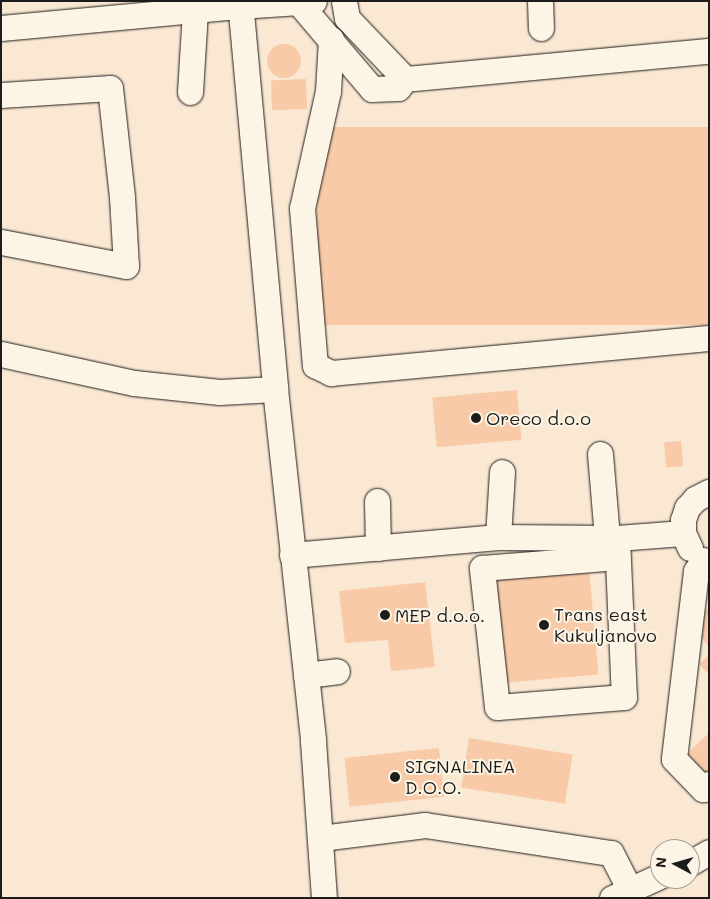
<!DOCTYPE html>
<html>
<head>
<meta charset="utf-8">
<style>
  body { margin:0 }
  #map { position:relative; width:710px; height:899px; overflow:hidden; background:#fcf5e5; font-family:Mali,sans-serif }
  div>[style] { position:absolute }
  .built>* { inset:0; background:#fbe8d3 }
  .building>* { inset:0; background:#f9caa8; transform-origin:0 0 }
  .round { border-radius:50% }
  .roads { filter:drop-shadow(0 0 1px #1c1c1c) drop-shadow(0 0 1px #1c1c1c) }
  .minor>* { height:25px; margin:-12.5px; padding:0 12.5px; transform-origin:12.5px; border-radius:12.5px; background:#fcf5e5 }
  .dots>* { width:14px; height:14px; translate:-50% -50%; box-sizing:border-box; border:2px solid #fcf5e5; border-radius:50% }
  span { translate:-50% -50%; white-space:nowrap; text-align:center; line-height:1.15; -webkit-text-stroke:4px #fcf5e5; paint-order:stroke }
  .poi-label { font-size:18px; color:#1c1c1c }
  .left { translate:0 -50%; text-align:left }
  .frame { position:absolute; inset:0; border:2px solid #1c1c1c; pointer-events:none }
  .north { position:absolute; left:650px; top:839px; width:50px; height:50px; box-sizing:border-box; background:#fcf5e5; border:1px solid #a29e95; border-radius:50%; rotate:276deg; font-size:14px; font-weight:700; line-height:20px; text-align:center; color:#1c1c1c }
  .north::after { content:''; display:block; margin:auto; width:18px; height:22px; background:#1c1c1c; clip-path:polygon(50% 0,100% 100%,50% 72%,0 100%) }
</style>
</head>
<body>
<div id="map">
  <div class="built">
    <i style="clip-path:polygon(evenodd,1px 1px,709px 1px,709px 898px,1px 898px,1px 1px,660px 849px,690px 849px,690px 879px,660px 879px,660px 849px)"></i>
  </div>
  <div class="building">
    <i class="round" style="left:267px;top:44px;width:34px;height:34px"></i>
    <i style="left:306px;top:79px;width:30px;height:35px;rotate:88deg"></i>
    <i style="left:709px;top:127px;width:198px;height:392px;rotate:90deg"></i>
    <i style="left:517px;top:390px;width:50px;height:85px;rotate:85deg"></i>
    <i style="left:681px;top:441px;width:25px;height:17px;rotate:85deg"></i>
    <i style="left:589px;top:567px;width:108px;height:98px;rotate:85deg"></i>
    <i style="clip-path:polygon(425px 582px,435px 667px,391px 671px,388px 640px,345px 643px,339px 591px)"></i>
    <i style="clip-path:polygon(709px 607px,709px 647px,701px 637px,704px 612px)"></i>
    <i style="clip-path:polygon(709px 655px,709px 675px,699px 664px)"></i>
    <i style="clip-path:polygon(709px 733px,709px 776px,680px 760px)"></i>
    <i style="left:469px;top:738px;width:105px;height:50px;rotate:9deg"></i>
    <i style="left:439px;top:748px;width:49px;height:95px;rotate:84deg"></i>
  </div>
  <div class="roads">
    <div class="minor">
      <i style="left:240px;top:1px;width:390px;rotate:84.8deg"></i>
      <i style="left:275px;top:389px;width:354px;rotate:83.8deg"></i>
      <i style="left:313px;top:741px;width:157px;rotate:86deg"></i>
      <i style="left:344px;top:1px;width:17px;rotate:80deg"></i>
      <i style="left:347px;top:18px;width:84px;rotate:46.4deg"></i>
      <i style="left:540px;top:1px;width:27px;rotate:88deg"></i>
      <i style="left:298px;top:2px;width:114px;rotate:49.6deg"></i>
      <i style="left:372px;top:89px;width:26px;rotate:-2deg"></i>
      <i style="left:398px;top:88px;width:11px;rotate:-52deg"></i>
      <i style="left:405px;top:79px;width:305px;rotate:-5.3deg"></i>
      <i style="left:1px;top:28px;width:240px;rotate:-5.3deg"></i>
      <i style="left:240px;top:6px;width:74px;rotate:-3.9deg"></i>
      <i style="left:331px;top:39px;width:52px;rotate:93.3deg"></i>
      <i style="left:328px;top:91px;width:120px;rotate:102.5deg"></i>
      <i style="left:302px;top:208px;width:158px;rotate:85.3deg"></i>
      <i style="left:315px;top:365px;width:18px;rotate:27deg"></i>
      <i style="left:331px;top:373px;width:380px;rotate:-5.3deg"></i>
      <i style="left:190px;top:92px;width:81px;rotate:-86.5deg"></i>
      <i style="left:1px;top:95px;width:109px;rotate:-3.7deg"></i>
      <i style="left:110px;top:88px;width:110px;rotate:83.7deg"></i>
      <i style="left:122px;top:197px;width:69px;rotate:86.7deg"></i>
      <i style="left:126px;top:266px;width:127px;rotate:-169.1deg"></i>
      <i style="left:1px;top:354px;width:136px;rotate:12.3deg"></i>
      <i style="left:134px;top:383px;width:86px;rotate:6deg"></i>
      <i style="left:220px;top:392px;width:55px;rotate:-3.1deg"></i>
      <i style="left:600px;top:454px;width:84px;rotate:85.2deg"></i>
      <i style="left:377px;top:501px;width:47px;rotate:88.8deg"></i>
      <i style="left:498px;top:537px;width:65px;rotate:-86.5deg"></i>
      <i style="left:617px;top:538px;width:159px;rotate:87.5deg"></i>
      <i style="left:624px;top:697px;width:127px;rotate:175.5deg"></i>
      <i style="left:497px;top:707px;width:140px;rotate:-96.2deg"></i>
      <i style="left:482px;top:568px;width:136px;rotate:-4.6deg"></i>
      <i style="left:690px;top:548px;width:17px;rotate:-115deg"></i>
      <i style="left:683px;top:533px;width:13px;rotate:-90deg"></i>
      <i style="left:683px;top:520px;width:13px;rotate:-72deg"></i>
      <i style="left:687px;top:508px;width:12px;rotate:-48deg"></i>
      <i style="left:695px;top:499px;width:16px;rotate:-27deg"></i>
      <i style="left:292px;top:555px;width:207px;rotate:-5deg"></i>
      <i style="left:498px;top:537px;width:119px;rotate:0.5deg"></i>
      <i style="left:617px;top:538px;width:66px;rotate:-4.3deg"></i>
      <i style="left:703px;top:560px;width:13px;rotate:122deg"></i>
      <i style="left:696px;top:571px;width:189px;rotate:96.7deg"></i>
      <i style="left:674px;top:759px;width:42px;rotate:46deg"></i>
      <i style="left:703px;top:789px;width:8px;rotate:-40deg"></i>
      <i style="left:306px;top:675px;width:31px;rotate:-7deg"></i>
      <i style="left:321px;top:838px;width:105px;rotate:-7.1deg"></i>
      <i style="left:425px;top:825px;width:188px;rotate:8.6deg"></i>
      <i style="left:611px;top:853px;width:42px;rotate:62.8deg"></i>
      <i style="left:690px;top:863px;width:22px;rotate:-30deg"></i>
      <i style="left:612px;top:898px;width:53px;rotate:-24.6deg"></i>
    </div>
  </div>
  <div class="dots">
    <i style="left:476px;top:418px;background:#1c1c1c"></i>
    <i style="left:385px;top:615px;background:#1c1c1c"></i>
    <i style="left:544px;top:625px;background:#1c1c1c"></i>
    <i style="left:395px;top:777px;background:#1c1c1c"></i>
  </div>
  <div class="poi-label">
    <span class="left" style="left:486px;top:418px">Oreco d.o.o</span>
    <span class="left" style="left:395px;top:615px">MEP d.o.o.</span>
    <span class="left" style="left:554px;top:625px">Trans east<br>Kukuljanovo</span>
    <span class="left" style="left:405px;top:777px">SIGNALINEA<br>D.O.O.</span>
  </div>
  <div class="frame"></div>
  <div class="north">N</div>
</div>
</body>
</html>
